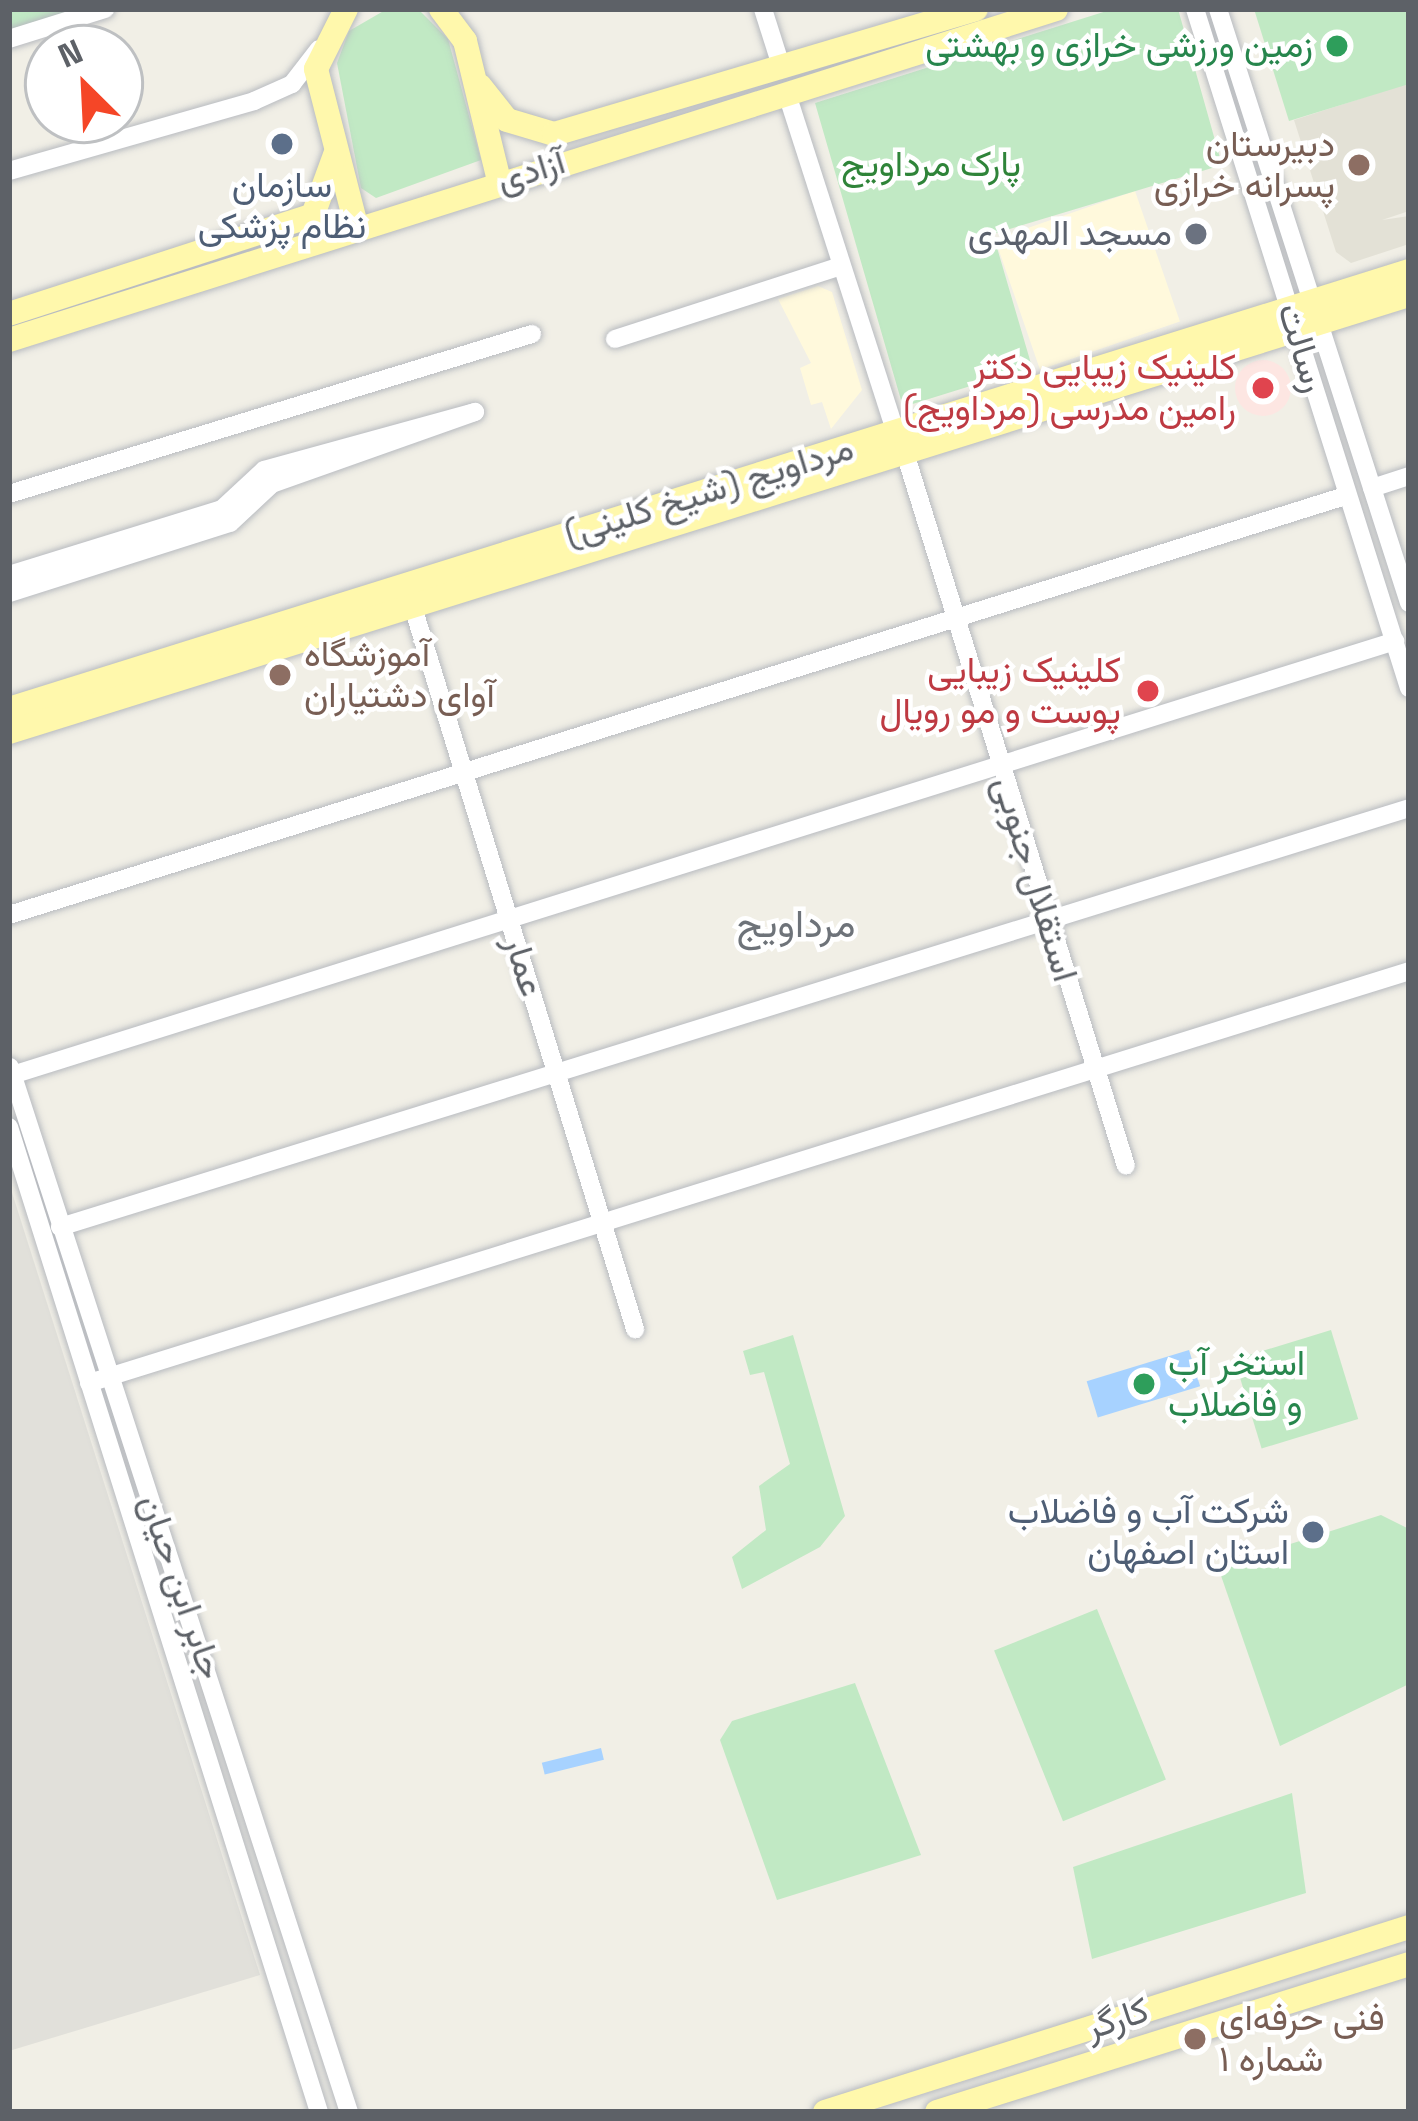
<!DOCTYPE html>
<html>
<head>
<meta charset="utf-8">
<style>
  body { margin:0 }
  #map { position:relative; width:1418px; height:2121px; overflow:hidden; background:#f1efe6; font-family:"Space Grotesk",Vazirmatn,sans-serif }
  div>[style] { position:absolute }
  .commercial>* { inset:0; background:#fff9dc; transform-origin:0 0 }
  .industrial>* { inset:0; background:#e1e0da }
  .education>* { inset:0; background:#e3e1d6 }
  .medical>* { inset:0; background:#fde6e2 }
  .round { border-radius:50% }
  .green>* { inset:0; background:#c1e9c4; transform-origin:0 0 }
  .water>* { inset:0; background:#a7d2ff; transform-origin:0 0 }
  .roads { filter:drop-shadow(0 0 3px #b8bbc0) drop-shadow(0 0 3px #b8bbc0) }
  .minor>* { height:18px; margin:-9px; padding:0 9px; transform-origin:9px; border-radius:9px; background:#fff }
  .major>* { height:24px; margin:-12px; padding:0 12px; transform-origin:12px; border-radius:12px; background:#fff8ac }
  .dots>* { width:33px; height:33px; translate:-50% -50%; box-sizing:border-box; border:6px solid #fff; border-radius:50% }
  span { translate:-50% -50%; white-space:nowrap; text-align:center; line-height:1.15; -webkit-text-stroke:9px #fff; paint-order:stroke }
  .leisure-label { font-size:36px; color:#27864d }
  .right { translate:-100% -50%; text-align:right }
  .left { translate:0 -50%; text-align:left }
  .education-label { font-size:36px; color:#785e54 }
  .park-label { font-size:36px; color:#2f8439 }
  .street-label { font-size:36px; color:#5d6167 }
  .service-label { font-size:36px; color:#4e5e75 }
  .worship-label { font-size:36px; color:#5b616d }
  .health-label { font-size:36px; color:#be3a42 }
  .neighbourhood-label { font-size:39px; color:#6e7379 }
  .frame { position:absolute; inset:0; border:12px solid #5d6167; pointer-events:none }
  .north { position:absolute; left:24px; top:24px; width:120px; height:120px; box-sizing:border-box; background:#fff; border:3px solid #bec0c2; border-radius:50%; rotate:336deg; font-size:33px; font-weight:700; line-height:48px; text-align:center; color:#5d6167 }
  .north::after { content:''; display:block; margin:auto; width:42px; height:54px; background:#f54627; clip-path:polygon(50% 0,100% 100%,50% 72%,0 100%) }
</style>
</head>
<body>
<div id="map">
  <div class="commercial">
    <i style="left:1135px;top:191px;width:138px;height:148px;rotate:71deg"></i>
    <i style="clip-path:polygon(818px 286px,832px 292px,862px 390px,831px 429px,822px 402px,811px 405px,800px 368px,811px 363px,778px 299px)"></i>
  </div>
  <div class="industrial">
    <i style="clip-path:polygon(9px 1183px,260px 1975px,9px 2051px)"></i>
  </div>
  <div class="education">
    <i style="clip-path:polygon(1409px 83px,1409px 211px,1382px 220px,1409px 216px,1409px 244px,1351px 263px,1336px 252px,1294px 120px)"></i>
  </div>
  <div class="medical">
    <i class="round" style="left:1235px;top:360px;width:56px;height:56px"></i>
  </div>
  <div class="green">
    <i style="clip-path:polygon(9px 9px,67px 9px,69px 14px,9px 33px)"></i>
    <i style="clip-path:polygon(387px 9px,421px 12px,448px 39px,481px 160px,376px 198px,361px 188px,337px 63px,349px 31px)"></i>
    <i style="clip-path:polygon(1113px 9px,1178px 9px,1222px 165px,993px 234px,1032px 367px,903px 407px,815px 103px)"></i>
    <i style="clip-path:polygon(1254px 9px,1409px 9px,1409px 84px,1289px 121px)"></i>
    <i style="left:1331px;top:1330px;width:93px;height:101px;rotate:73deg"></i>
    <i style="clip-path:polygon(793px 1335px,845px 1516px,820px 1547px,742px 1589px,732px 1557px,766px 1530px,759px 1486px,790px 1464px,764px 1372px,750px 1375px,743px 1351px)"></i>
    <i style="clip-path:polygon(1381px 1515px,1409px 1529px,1409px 1684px,1280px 1746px,1218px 1567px)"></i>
    <i style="left:1097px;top:1609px;width:184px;height:111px;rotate:68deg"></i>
    <i style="clip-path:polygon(855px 1683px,921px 1855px,777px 1900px,720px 1740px,732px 1721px)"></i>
    <i style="clip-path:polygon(1292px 1793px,1306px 1893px,1092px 1959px,1073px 1867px)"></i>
  </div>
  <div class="water">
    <i style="left:1189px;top:1350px;width:38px;height:107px;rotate:73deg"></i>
    <i style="left:601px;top:1748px;width:12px;height:61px;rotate:76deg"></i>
  </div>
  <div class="roads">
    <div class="minor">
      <i style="left:763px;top:9px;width:63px;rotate:72.4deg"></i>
      <i style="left:1195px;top:9px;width:712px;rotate:72.51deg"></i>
      <i style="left:1218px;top:9px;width:624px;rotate:72.17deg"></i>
      <i style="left:9px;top:39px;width:101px;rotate:-17.4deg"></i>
      <i style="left:787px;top:94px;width:356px;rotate:72.2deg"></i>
      <i style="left:9px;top:171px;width:255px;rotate:-15.9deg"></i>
      <i style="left:254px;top:101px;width:42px;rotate:-24.1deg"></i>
      <i style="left:292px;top:84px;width:44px;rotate:-52.4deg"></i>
      <i style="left:615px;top:339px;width:237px;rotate:-17.9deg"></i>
      <i style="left:905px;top:453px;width:746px;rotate:72.78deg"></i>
      <i style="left:1372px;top:488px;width:39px;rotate:-18deg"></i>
      <i style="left:9px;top:494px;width:547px;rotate:-17.01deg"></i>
      <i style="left:9px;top:575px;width:223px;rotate:-17.2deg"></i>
      <i style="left:222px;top:509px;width:57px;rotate:-42.9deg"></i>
      <i style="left:264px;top:470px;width:219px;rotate:-15.4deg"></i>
      <i style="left:475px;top:412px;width:215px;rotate:160.5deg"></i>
      <i style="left:272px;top:484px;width:57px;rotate:137.1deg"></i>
      <i style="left:230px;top:523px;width:232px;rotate:162.4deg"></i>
      <i style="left:412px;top:604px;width:759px;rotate:72.9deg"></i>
      <i style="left:9px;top:915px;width:1403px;rotate:-17.41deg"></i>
      <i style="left:10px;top:1067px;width:1099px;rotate:72.03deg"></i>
      <i style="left:9px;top:1076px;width:1453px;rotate:-17.42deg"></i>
      <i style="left:9px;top:1127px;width:1033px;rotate:72.53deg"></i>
      <i style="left:60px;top:1227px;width:1413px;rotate:-17.25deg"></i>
      <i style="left:89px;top:1383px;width:1383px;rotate:-17.33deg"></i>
    </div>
    <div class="major">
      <i style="left:346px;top:9px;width:67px;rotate:116.6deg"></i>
      <i style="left:316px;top:69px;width:161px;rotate:75.6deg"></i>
      <i style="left:441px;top:9px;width:40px;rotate:53deg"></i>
      <i style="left:465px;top:41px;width:144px;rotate:76.3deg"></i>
      <i style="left:480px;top:86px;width:43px;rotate:51.5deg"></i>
      <i style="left:507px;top:120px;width:49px;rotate:16.6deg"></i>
      <i style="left:554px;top:134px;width:440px;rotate:-16.5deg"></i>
      <i style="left:9px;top:314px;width:320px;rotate:-18deg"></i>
      <i style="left:313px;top:215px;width:64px;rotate:-69.9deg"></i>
      <i style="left:9px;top:340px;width:1098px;rotate:-17.54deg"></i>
      <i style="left:9px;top:709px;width:1467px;rotate:-17.37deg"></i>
      <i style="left:9px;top:732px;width:1467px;rotate:-17.34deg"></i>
      <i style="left:825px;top:2112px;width:613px;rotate:-17.58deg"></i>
      <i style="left:937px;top:2112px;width:495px;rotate:-17.4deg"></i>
    </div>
  </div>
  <div class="dots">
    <i style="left:1337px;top:46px;background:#2e9e5b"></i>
    <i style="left:282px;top:144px;background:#5c6f8a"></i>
    <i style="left:1359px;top:165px;background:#8d6e63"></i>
    <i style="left:1196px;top:234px;background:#6b7280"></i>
    <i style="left:1263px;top:388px;background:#e0444e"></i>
    <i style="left:280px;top:675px;background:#8d6e63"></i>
    <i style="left:1148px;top:691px;background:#e0444e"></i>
    <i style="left:1144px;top:1384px;background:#2e9e5b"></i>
    <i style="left:1313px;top:1532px;background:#5c6f8a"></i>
    <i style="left:1195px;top:2039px;background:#8d6e63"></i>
  </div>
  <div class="leisure-label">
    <span class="right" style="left:1313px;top:46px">زمین ورزشی خرازی و بهشتی</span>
    <span class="left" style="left:1168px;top:1384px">استخر آب<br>و فاضلاب</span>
  </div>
  <div class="education-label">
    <span class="right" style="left:1335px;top:165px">دبیرستان<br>پسرانه خرازی</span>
    <span class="left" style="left:304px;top:675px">آموزشگاه<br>آوای دشتیاران</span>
    <span class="left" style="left:1219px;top:2039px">فنی حرفه‌ای<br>شماره ۱</span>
  </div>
  <div class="park-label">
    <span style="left:931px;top:165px">پارک مرداویج</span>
  </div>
  <div class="street-label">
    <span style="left:531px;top:171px;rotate:-17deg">آزادی</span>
    <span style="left:1302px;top:348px;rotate:73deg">رسالت</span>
    <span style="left:709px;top:491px;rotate:-17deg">مرداویج (شیخ کلینی)</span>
    <span style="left:1035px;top:879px;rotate:73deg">استقلال جنوبی</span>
    <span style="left:524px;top:966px;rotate:73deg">عمار</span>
    <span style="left:181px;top:1587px;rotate:71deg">جابر ابن حیان</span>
    <span style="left:1117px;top:2019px;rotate:-18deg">کارگر</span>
  </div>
  <div class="service-label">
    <span style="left:282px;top:206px">سازمان<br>نظام پزشکی</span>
    <span class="right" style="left:1289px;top:1532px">شرکت آب و فاضلاب<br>استان اصفهان</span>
  </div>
  <div class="worship-label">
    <span class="right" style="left:1172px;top:234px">مسجد المهدی</span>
  </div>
  <div class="health-label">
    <span class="right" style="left:1236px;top:388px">کلینیک زیبایی دکتر<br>رامین مدرسی (مرداویج)</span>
    <span class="right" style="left:1121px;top:691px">کلینیک زیبایی<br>پوست و مو رویال</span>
  </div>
  <div class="neighbourhood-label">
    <span style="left:796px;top:924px">مرداویج</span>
  </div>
  <div class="frame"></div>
  <div class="north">N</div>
</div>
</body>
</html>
